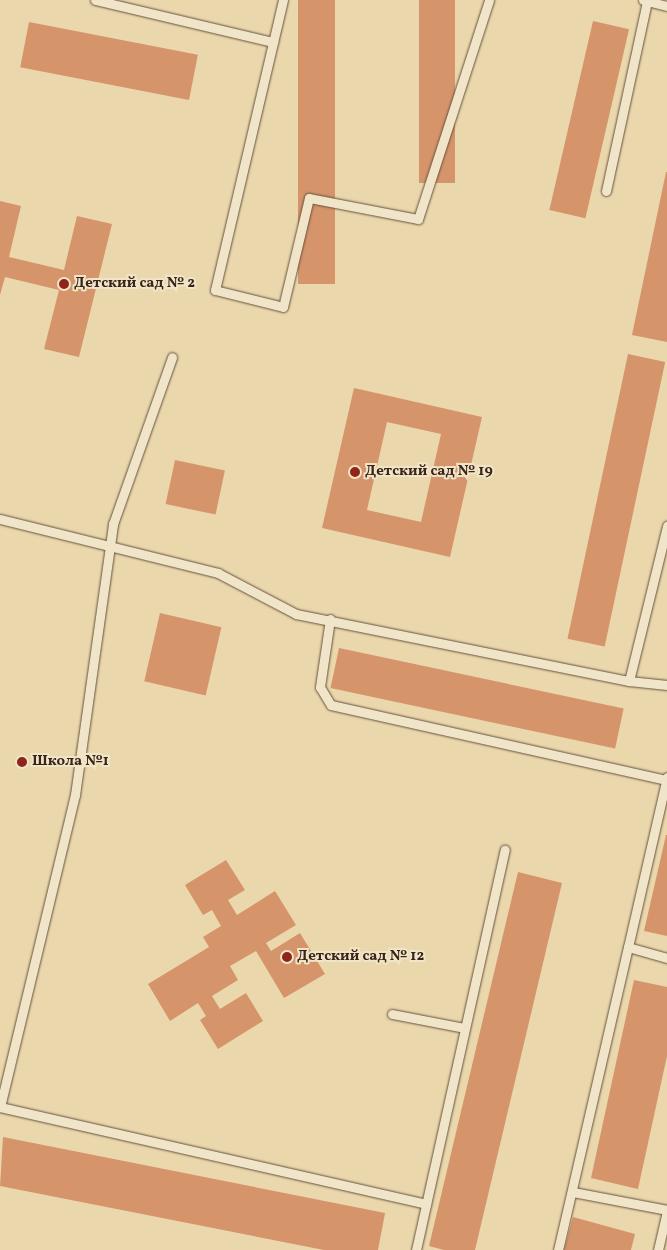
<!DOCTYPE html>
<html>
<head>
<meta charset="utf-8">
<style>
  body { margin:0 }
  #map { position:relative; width:667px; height:1250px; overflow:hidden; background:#ead7ac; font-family:Vollkorn,serif }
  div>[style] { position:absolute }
  .building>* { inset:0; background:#d6946b; transform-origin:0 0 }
  .roads { filter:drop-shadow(0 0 1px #66513d) drop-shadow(0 0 1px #66513d) }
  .lane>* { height:9px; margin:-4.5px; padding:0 4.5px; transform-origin:4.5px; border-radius:4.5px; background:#f1e5c9 }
  .dots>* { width:14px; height:14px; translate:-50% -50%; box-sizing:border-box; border:2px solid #f1e5c9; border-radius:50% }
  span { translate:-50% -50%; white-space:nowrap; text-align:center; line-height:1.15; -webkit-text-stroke:4px #f1e5c9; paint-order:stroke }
  .poi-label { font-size:15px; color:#3a2418; font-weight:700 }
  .left { translate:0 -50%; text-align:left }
</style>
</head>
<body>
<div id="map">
  <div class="building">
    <i style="left:298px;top:0;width:37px;height:284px"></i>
    <i style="left:419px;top:0;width:36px;height:183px"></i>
    <i style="left:593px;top:21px;width:37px;height:194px;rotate:13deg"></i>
    <i style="left:29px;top:22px;width:172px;height:46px;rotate:11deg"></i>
    <i style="clip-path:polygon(666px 172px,667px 172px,667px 342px,632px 335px)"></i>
    <i style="clip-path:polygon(0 201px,21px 206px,9px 257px,64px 270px,77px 216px,112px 224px,79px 357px,44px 349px,59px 290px,5px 277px,0 295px)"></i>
    <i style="left:628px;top:354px;width:38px;height:291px;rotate:12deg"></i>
    <i style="clip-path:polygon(evenodd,354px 388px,482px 417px,450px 557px,322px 528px,354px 388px,387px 422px,441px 434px,421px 522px,367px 510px,387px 422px)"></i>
    <i style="left:175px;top:460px;width:51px;height:45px;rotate:12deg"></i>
    <i style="left:160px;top:613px;width:63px;height:70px;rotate:13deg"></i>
    <i style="left:339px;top:648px;width:291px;height:41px;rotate:12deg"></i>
    <i style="clip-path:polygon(666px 835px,667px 835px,667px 936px,644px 931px)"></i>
    <i style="clip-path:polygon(226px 860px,245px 890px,228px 900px,237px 915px,275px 891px,296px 925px,266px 943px,271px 951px,300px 933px,325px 974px,284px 998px,256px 951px,230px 966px,238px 980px,212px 996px,220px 1009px,246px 993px,263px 1021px,218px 1049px,200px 1020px,206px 1016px,198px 1003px,170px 1021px,148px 984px,209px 947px,203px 937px,221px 926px,212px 910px,203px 915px,185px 885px)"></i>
    <i style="clip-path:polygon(518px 872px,562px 883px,475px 1250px,444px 1250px,429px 1246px)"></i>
    <i style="clip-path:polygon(634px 980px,667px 987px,667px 1056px,638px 1189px,591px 1178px)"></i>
    <i style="clip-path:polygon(3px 1137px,385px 1213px,378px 1250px,324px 1250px,0 1186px)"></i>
    <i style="clip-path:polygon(573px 1217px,635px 1234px,631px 1250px,564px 1250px)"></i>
  </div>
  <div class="roads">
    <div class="lane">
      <i style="left:95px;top:0;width:183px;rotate:13.3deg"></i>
      <i style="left:283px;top:0;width:298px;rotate:103.2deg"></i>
      <i style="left:215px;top:290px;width:70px;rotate:14deg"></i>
      <i style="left:283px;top:307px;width:112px;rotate:-76.6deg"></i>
      <i style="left:309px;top:198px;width:111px;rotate:10.9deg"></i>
      <i style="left:418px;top:219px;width:230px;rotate:-72deg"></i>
      <i style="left:643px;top:0;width:25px;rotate:14deg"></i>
      <i style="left:606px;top:191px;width:194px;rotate:-77.8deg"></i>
      <i style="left:0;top:519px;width:225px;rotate:13.9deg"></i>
      <i style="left:218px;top:573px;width:88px;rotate:27.7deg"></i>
      <i style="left:296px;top:614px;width:340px;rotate:11.4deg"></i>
      <i style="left:629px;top:681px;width:38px;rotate:6deg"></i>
      <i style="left:330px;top:619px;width:69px;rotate:98.4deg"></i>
      <i style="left:320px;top:687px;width:21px;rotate:59deg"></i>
      <i style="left:331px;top:705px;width:343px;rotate:12.6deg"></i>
      <i style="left:629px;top:681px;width:160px;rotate:-76.2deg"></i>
      <i style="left:667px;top:777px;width:174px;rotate:102.9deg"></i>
      <i style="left:628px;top:947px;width:41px;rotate:15.8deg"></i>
      <i style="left:392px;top:1014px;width:74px;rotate:10.9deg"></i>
      <i style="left:0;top:1107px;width:321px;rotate:-76.5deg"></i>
      <i style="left:75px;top:795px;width:274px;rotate:-82deg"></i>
      <i style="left:113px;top:524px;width:177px;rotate:-70.5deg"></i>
      <i style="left:0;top:1107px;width:437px;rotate:12.8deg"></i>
      <i style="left:573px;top:1192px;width:96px;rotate:10.8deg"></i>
      <i style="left:416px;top:1250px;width:410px;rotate:-77.5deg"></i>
      <i style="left:558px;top:1250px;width:311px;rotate:-77deg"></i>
      <i style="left:658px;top:1250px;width:40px;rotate:-77deg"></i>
    </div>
  </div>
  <div class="dots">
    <i style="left:64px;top:284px;background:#8f2418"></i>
    <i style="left:355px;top:472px;background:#8f2418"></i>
    <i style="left:22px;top:762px;background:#8f2418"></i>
    <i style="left:287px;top:957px;background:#8f2418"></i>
  </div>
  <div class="poi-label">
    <span class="left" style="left:74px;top:284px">Детский сад № 2</span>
    <span class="left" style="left:365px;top:472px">Детский сад № 19</span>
    <span class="left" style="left:32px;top:762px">Школа №1</span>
    <span class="left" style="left:297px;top:957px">Детский сад № 12</span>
  </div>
</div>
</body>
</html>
